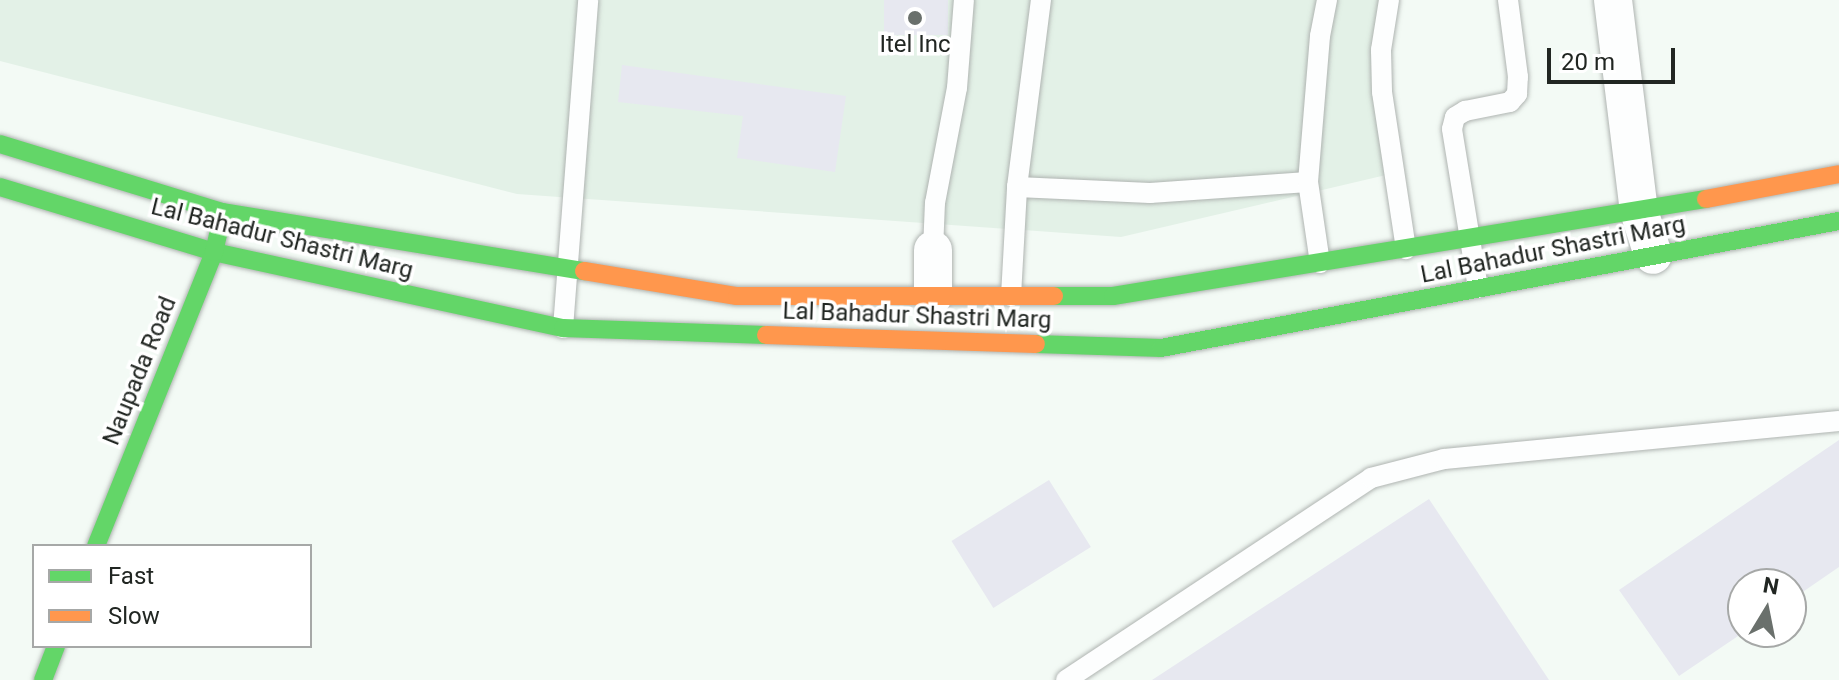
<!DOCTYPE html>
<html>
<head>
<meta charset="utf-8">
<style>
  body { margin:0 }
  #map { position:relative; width:1839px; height:680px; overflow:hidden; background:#f3faf5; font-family:Roboto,sans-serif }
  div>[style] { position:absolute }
  .built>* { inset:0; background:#e3f1e7 }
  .building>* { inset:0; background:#e7e8f0; transform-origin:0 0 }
  .roads { filter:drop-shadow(0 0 2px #afb4b1) drop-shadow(0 0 2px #afb4b1) }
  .lane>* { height:20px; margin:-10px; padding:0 10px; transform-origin:10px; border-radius:10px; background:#fdfefe }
  .street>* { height:38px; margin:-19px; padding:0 19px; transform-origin:19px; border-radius:19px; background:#fdfefe }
  .fast>* { height:18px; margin:-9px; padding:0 9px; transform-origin:9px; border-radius:9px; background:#63d668 }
  .slow>* { height:18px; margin:-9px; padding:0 9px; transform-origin:9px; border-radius:9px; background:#ff974d }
  .dots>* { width:22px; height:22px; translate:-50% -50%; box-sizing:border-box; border:4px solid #fff; border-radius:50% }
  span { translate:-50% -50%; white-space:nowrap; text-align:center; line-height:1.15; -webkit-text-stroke:7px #fff; paint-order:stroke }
  .poi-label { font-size:24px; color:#212622 }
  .street-label { font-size:24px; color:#212622 }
  .legend { position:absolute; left:32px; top:544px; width:280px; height:104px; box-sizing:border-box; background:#fff; border:2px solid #a6a8a7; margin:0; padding:10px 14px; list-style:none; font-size:24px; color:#212622 }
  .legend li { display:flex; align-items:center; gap:16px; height:40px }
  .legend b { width:40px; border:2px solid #a6a8a7 }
  .north { position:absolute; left:1727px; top:568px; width:80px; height:80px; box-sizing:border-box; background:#fff; border:2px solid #a6a8a7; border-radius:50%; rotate:10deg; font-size:22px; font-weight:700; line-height:32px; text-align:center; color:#212622 }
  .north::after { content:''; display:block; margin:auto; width:28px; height:36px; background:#6a706c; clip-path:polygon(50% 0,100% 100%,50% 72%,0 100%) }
  .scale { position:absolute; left:1547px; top:48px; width:128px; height:36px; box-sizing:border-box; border:4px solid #212622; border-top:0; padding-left:10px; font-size:24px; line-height:28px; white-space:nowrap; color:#212622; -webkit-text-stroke:6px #fff; paint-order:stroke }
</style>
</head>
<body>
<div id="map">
  <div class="built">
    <i style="clip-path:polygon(0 0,1385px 0,1386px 175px,1121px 237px,517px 194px,0 61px)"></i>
  </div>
  <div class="building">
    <i style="left:884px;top:0;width:64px;height:35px"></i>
    <i style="clip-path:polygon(622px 65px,846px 96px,835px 172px,737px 158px,743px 116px,618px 102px)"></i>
    <i style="clip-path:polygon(1839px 440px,1839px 567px,1791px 600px,1791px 584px,1743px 584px,1744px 632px,1679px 676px,1619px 590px)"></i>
    <i style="left:1049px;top:480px;width:79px;height:115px;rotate:58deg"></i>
    <i style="clip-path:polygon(1429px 499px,1549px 680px,1152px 680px)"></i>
  </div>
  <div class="roads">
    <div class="lane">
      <i style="left:1389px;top:0;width:51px;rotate:99.1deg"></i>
      <i style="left:1381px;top:50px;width:42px;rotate:88.6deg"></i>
      <i style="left:1382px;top:92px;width:159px;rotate:81.3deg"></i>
      <i style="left:1017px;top:187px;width:133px;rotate:2.6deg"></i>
      <i style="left:1150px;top:193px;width:158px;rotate:-4deg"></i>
      <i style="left:933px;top:250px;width:47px;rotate:-87.6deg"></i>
      <i style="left:935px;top:203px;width:117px;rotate:-79.2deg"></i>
      <i style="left:957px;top:88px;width:88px;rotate:-85.5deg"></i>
      <i style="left:1320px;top:263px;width:82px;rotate:-98.4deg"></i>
      <i style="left:1308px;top:182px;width:146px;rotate:-85.3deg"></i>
      <i style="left:1320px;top:36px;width:37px;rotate:-79deg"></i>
      <i style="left:1478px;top:288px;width:161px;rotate:-99.3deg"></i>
      <i style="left:1452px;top:129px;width:12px;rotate:-76deg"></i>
      <i style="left:1455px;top:117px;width:12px;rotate:-31deg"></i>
      <i style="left:1465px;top:111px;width:46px;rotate:-11.3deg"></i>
      <i style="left:1510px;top:102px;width:11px;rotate:-49deg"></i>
      <i style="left:1517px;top:94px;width:17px;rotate:-87deg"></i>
      <i style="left:1518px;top:77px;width:78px;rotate:-97.4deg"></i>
      <i style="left:1011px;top:296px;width:109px;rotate:-86.8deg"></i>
      <i style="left:1017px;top:187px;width:189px;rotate:-82.7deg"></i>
      <i style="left:563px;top:328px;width:329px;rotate:-85.6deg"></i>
      <i style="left:1066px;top:680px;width:366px;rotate:-33.5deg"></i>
      <i style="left:1371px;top:478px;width:75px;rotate:-14.6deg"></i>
      <i style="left:1444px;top:459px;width:397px;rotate:-5.5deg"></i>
    </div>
    <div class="street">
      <i style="left:1613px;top:0;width:213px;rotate:83deg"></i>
      <i style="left:1639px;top:211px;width:46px;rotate:72.3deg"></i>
      <i style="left:933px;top:296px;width:46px;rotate:-90deg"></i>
    </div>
    <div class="fast">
      <i style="left:0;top:144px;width:233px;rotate:17deg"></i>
      <i style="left:223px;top:212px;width:366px;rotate:9.3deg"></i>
      <i style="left:0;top:187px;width:224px;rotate:16.9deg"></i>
      <i style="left:214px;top:252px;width:357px;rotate:12.3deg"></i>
      <i style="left:563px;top:328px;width:203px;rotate:2deg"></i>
      <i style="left:1054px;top:296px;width:59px"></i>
      <i style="left:1113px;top:296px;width:601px;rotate:-9.29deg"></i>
      <i style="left:1036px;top:344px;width:125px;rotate:1.8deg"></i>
      <i style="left:1161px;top:348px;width:690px;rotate:-10.61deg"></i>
      <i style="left:96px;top:546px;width:317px;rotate:-68.1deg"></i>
      <i style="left:214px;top:252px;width:37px;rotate:-77deg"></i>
      <i style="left:43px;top:680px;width:36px;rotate:-69deg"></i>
    </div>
    <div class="slow">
      <i style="left:1706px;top:199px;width:135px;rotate:-10.6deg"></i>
      <i style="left:584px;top:271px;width:155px;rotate:9.3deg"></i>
      <i style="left:737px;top:296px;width:317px"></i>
      <i style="left:766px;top:335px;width:270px;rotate:1.9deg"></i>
    </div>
  </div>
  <div class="dots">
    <i style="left:915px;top:18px;background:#6a706c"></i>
  </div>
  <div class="poi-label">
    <span style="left:915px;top:45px">Itel Inc</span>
  </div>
  <div class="street-label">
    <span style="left:282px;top:239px;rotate:14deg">Lal Bahadur Shastri Marg</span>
    <span style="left:1553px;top:250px;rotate:-11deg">Lal Bahadur Shastri Marg</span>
    <span style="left:917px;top:316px;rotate:2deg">Lal Bahadur Shastri Marg</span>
    <span style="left:140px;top:371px;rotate:-68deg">Naupada Road</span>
  </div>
  <ul class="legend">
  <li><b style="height:10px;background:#63d668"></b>Fast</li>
  <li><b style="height:10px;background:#ff974d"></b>Slow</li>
  </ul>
  <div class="north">N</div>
  <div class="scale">20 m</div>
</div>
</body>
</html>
